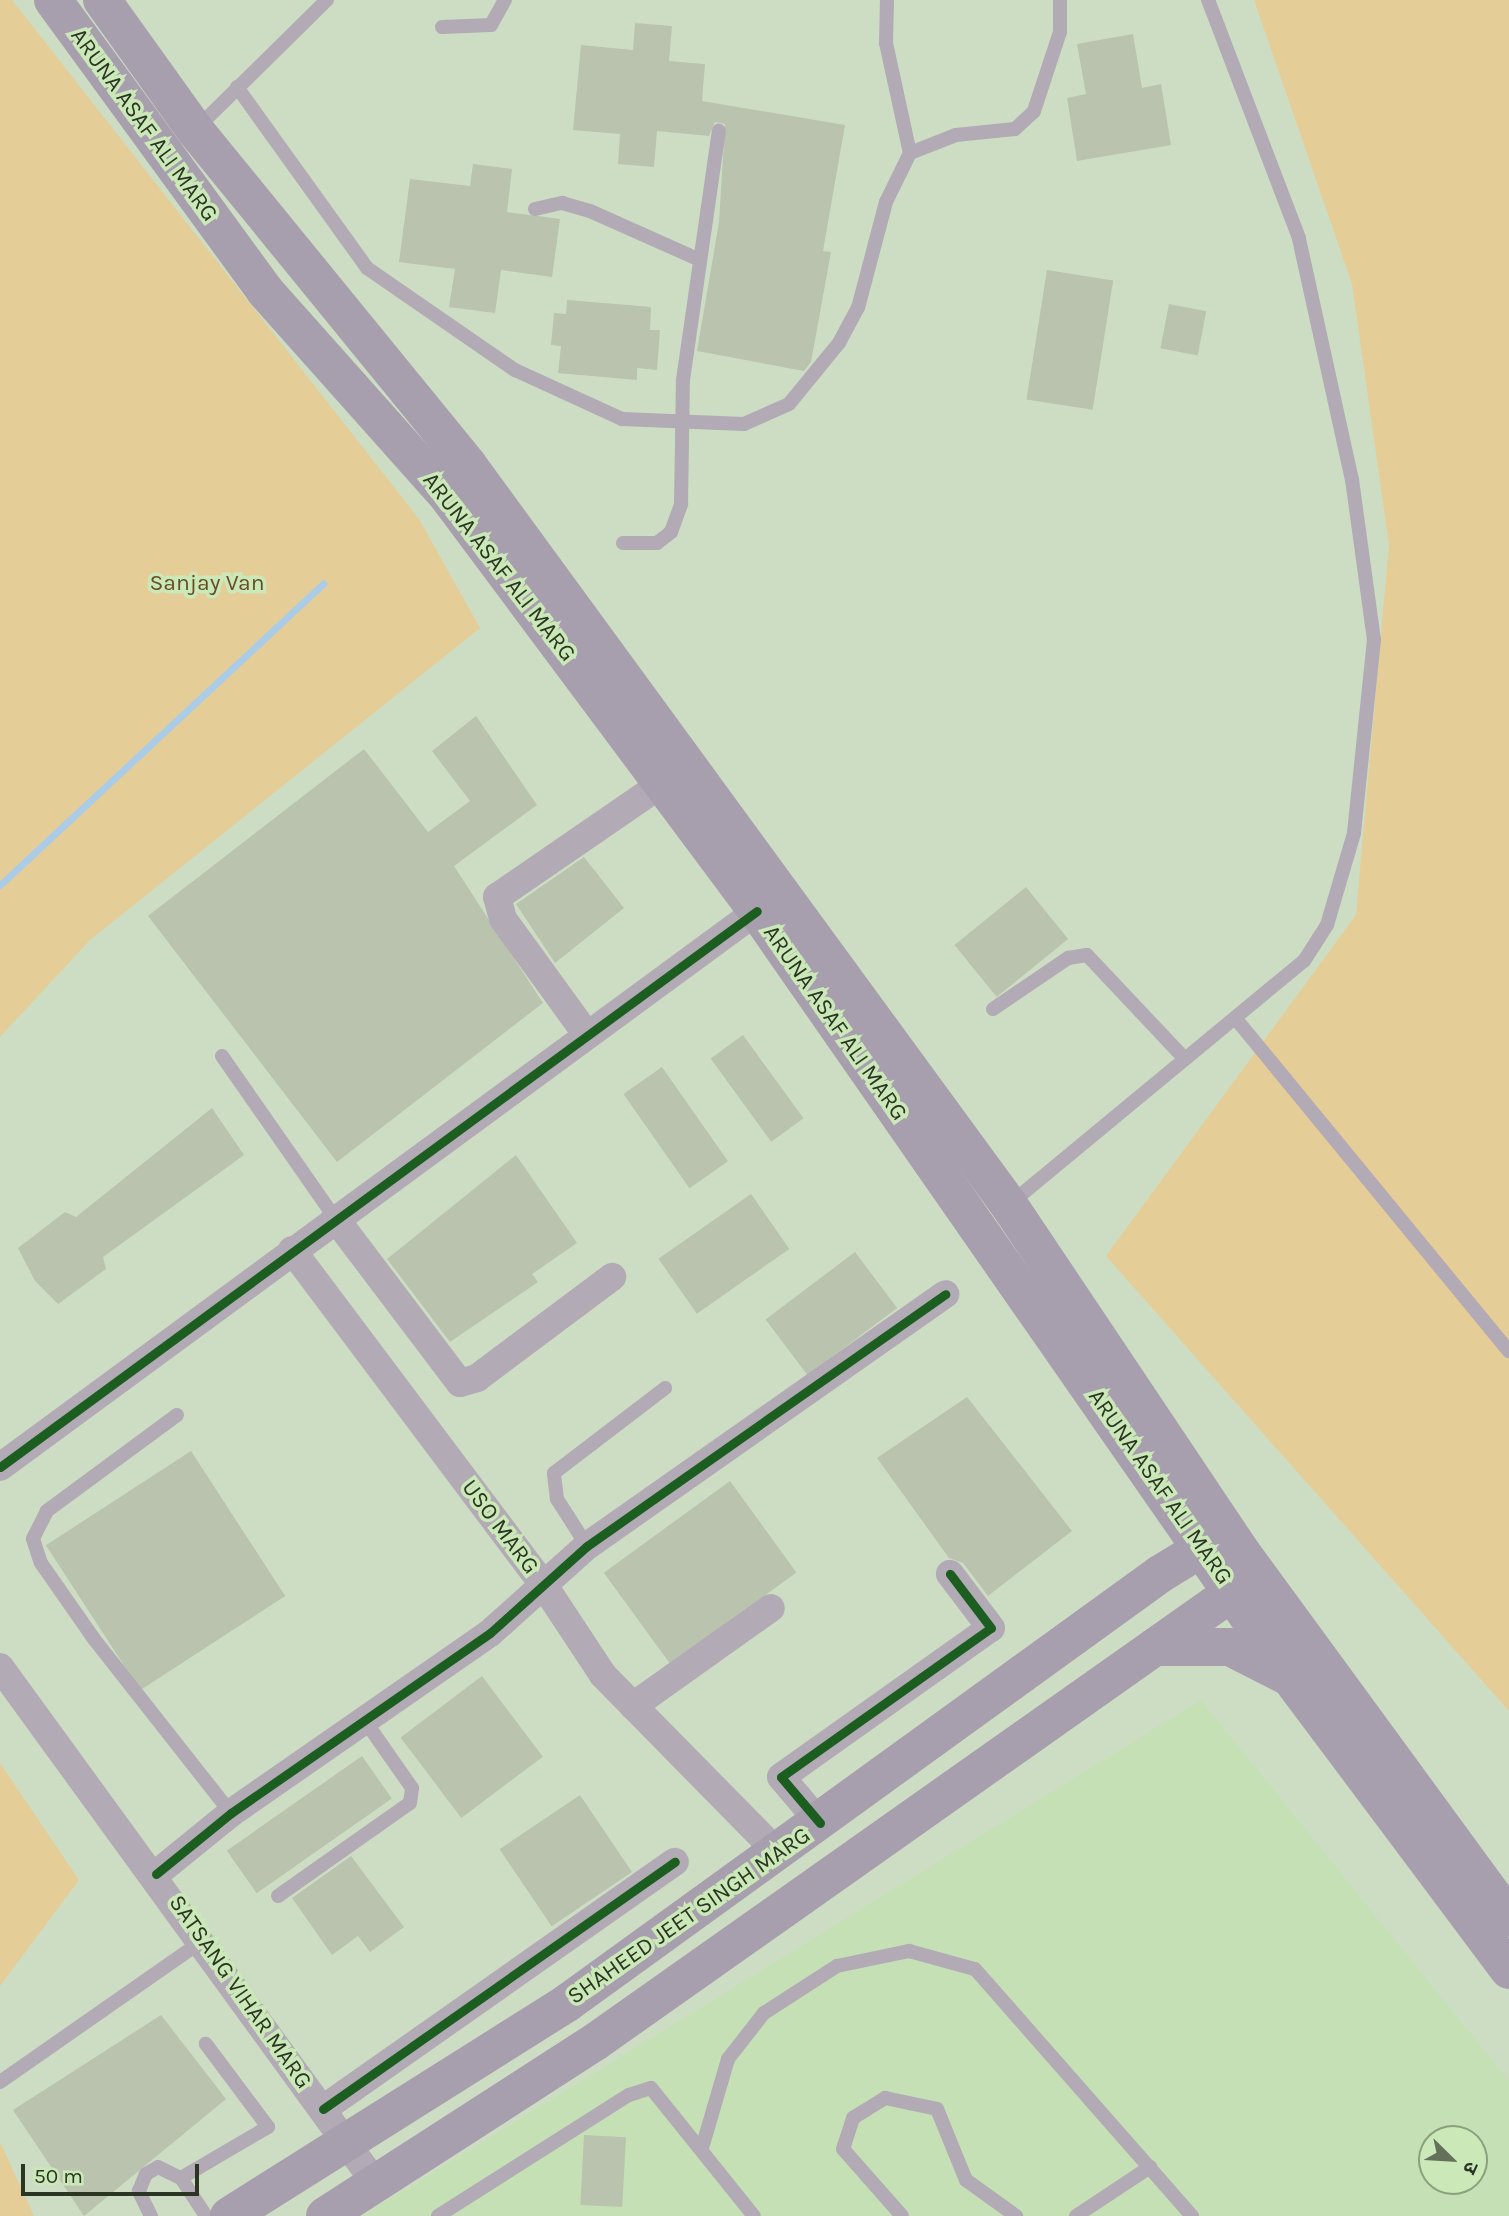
<!DOCTYPE html>
<html>
<head>
<meta charset="utf-8">
<style>
  body { margin:0 }
  #map { position:relative; width:1509px; height:2216px; overflow:hidden; background:#cdddc3; font-family:Karla,"Noto Sans Devanagari",sans-serif }
  div>[style] { position:absolute }
  .built>* { inset:0; background:#c6e0b6 }
  .green>* { inset:0; background:#e5cd97 }
  .stream>* { height:7px; margin:-3.5px; padding:0 3.5px; transform-origin:3.5px; border-radius:3.5px; background:#abcce6 }
  .building>* { inset:0; background:#bac3ad; transform-origin:0 0 }
  .lane>* { height:14px; margin:-7px; padding:0 7px; transform-origin:7px; border-radius:7px; background:#b2aab5 }
  .street>* { height:28px; margin:-14px; padding:0 14px; transform-origin:14px; border-radius:14px; background:#b2aab5 }
  .secondary>* { height:38px; margin:-19px; padding:0 19px; transform-origin:19px; border-radius:19px; background:#a89fae }
  .cycleway>* { height:9px; margin:-4.5px; padding:0 4.5px; transform-origin:4.5px; border-radius:4.5px; background:#1b5e20 }
  span { translate:-50% -50%; white-space:nowrap; text-align:center; line-height:1.15; -webkit-text-stroke:7px #cbe8b8; paint-order:stroke }
  .street-label { font-size:23px; color:#2a3522 }
  .park-label { font-size:23px; color:#694d27 }
  .north { position:absolute; left:1418px; top:2125px; width:70px; height:70px; box-sizing:border-box; background:#cbe8b8; border:2px solid #8ba07c; border-radius:50%; rotate:114deg; font-size:19px; font-weight:700; line-height:28px; text-align:center; color:#2a3522 }
  .north::after { content:''; display:block; margin:auto; width:24px; height:32px; background:#63705a; clip-path:polygon(50% 0,100% 100%,50% 72%,0 100%) }
  .scale { position:absolute; left:21px; top:2164px; width:178px; height:32px; box-sizing:border-box; border:4px solid #2a3522; border-top:0; padding-left:9px; font-size:21px; line-height:24px; white-space:nowrap; color:#2a3522; -webkit-text-stroke:5px #cbe8b8; paint-order:stroke }
</style>
</head>
<body>
<div id="map">
  <div class="built">
    <i style="clip-path:polygon(evenodd,1201px 1700px,1509px 2081px,1509px 2216px,362px 2216px,1201px 1700px,1432px 2139px,1474px 2139px,1474px 2181px,1432px 2181px,1432px 2139px)"></i>
  </div>
  <div class="green">
    <i style="clip-path:polygon(0 0,12px 0,419px 519px,480px 628px,90px 940px,0 1037px)"></i>
    <i style="clip-path:polygon(1254px 0,1509px 0,1509px 1711px,1106px 1256px,1356px 915px,1389px 545px,1352px 284px)"></i>
    <i style="clip-path:polygon(0 1763px,79px 1880px,0 1986px)"></i>
    <i style="clip-path:polygon(0 2142px,34px 2216px,0 2216px)"></i>
  </div>
  <div class="stream">
    <i style="left:0;top:885px;width:442px;rotate:-43deg"></i>
  </div>
  <div class="building">
    <i style="clip-path:polygon(635px 23px,672px 26px,669px 61px,705px 64px,702px 101px,845px 125px,823px 251px,831px 252px,811px 362px,804px 371px,697px 351px,719px 222px,725px 124px,715px 122px,709px 136px,657px 131px,654px 167px,618px 164px,620px 134px,573px 130px,581px 45px,633px 50px)"></i>
    <i style="clip-path:polygon(1133px 34px,1142px 88px,1161px 84px,1171px 145px,1077px 161px,1067px 98px,1086px 94px,1077px 44px)"></i>
    <i style="clip-path:polygon(473px 164px,512px 169px,507px 212px,560px 219px,552px 277px,501px 270px,495px 313px,449px 307px,455px 269px,399px 262px,410px 179px,470px 186px)"></i>
    <i style="left:1047px;top:270px;width:67px;height:131px;rotate:9deg"></i>
    <i style="clip-path:polygon(567px 300px,651px 307px,650px 330px,660px 330px,657px 370px,637px 368px,637px 380px,558px 373px,561px 346px,551px 345px,554px 313px,566px 314px)"></i>
    <i style="left:1169px;top:304px;width:38px;height:45px;rotate:11deg"></i>
    <i style="clip-path:polygon(476px 716px,537px 805px,454px 866px,543px 1003px,337px 1162px,148px 916px,364px 749px,428px 832px,470px 801px,432px 751px)"></i>
    <i style="clip-path:polygon(584px 857px,624px 908px,555px 963px,516px 904px)"></i>
    <i style="left:1026px;top:887px;width:67px;height:92px;rotate:51deg"></i>
    <i style="left:743px;top:1035px;width:103px;height:40px;rotate:54deg"></i>
    <i style="left:662px;top:1067px;width:115px;height:47px;rotate:55deg"></i>
    <i style="clip-path:polygon(212px 1108px,244px 1155px,103px 1257px,106px 1269px,58px 1304px,35px 1281px,18px 1248px,65px 1212px,76px 1217px)"></i>
    <i style="clip-path:polygon(516px 1155px,577px 1243px,532px 1274px,538px 1282px,450px 1342px,387px 1259px)"></i>
    <i style="left:751px;top:1194px;width:67px;height:113px;rotate:55deg"></i>
    <i style="left:855px;top:1252px;width:70px;height:112px;rotate:53deg"></i>
    <i style="clip-path:polygon(967px 1397px,1072px 1531px,988px 1596px,963px 1563px,949px 1558px,877px 1458px)"></i>
    <i style="left:191px;top:1451px;width:173px;height:173px;rotate:57deg"></i>
    <i style="left:730px;top:1481px;width:113px;height:156px;rotate:54deg"></i>
    <i style="left:482px;top:1676px;width:101px;height:102px;rotate:53deg"></i>
    <i style="left:362px;top:1756px;width:52px;height:165px;rotate:55deg"></i>
    <i style="left:580px;top:1795px;width:93px;height:97px;rotate:56deg"></i>
    <i style="clip-path:polygon(351px 1856px,404px 1927px,370px 1952px,358px 1936px,332px 1955px,292px 1898px)"></i>
    <i style="clip-path:polygon(161px 2015px,226px 2099px,84px 2216px,13px 2110px)"></i>
    <i style="left:584px;top:2135px;width:42px;height:70px;rotate:3deg"></i>
  </div>
  <div class="lane">
    <i style="left:887px;top:0;width:43px;rotate:91.3deg"></i>
    <i style="left:886px;top:43px;width:113px;rotate:77.7deg"></i>
    <i style="left:442px;top:27px;width:49px;rotate:-2.3deg"></i>
    <i style="left:491px;top:25px;width:29px;rotate:-61deg"></i>
    <i style="left:237px;top:87px;width:223px;rotate:54.3deg"></i>
    <i style="left:367px;top:268px;width:180px;rotate:34.6deg"></i>
    <i style="left:515px;top:370px;width:118px;rotate:24.6deg"></i>
    <i style="left:622px;top:419px;width:122px;rotate:2.3deg"></i>
    <i style="left:744px;top:424px;width:49px;rotate:-24deg"></i>
    <i style="left:789px;top:404px;width:79px;rotate:-50.7deg"></i>
    <i style="left:839px;top:343px;width:40px;rotate:-62deg"></i>
    <i style="left:858px;top:308px;width:110px;rotate:-75.2deg"></i>
    <i style="left:886px;top:202px;width:55px;rotate:-63.9deg"></i>
    <i style="left:910px;top:153px;width:49px;rotate:-21.4deg"></i>
    <i style="left:956px;top:135px;width:59px;rotate:-5.8deg"></i>
    <i style="left:1015px;top:129px;width:26px;rotate:-43deg"></i>
    <i style="left:1034px;top:111px;width:83px;rotate:-71.8deg"></i>
    <i style="left:1060px;top:32px;width:32px;rotate:-90deg"></i>
    <i style="left:196px;top:129px;width:184px;rotate:-44.6deg"></i>
    <i style="left:535px;top:209px;width:28px;rotate:-13deg"></i>
    <i style="left:562px;top:203px;width:29px;rotate:16deg"></i>
    <i style="left:590px;top:211px;width:120px;rotate:24deg"></i>
    <i style="left:623px;top:543px;width:34px"></i>
    <i style="left:657px;top:543px;width:18px;rotate:-38deg"></i>
    <i style="left:671px;top:532px;width:30px;rotate:-70deg"></i>
    <i style="left:681px;top:504px;width:124px;rotate:-89.1deg"></i>
    <i style="left:683px;top:380px;width:252px;rotate:-81.8deg"></i>
    <i style="left:993px;top:1009px;width:91px;rotate:-34.2deg"></i>
    <i style="left:1068px;top:958px;width:19px;rotate:-9deg"></i>
    <i style="left:1087px;top:955px;width:141px;rotate:46.7deg"></i>
    <i style="left:1236px;top:1019px;width:430px;rotate:50.6deg"></i>
    <i style="left:222px;top:1056px;width:198px;rotate:55.1deg"></i>
    <i style="left:1011px;top:1203px;width:380px;rotate:-39.6deg"></i>
    <i style="left:1304px;top:961px;width:43px;rotate:-57.4deg"></i>
    <i style="left:1327px;top:925px;width:96px;rotate:-73.6deg"></i>
    <i style="left:1354px;top:833px;width:194px;rotate:-84.1deg"></i>
    <i style="left:1374px;top:640px;width:162px;rotate:-97.8deg"></i>
    <i style="left:1352px;top:480px;width:248px;rotate:-102.4deg"></i>
    <i style="left:1299px;top:238px;width:255px;rotate:-110.9deg"></i>
    <i style="left:177px;top:1415px;width:162px;rotate:143.6deg"></i>
    <i style="left:47px;top:1511px;width:31px;rotate:117deg"></i>
    <i style="left:33px;top:1539px;width:25px;rotate:72deg"></i>
    <i style="left:41px;top:1563px;width:93px;rotate:55.1deg"></i>
    <i style="left:94px;top:1639px;width:221px;rotate:51.8deg"></i>
    <i style="left:587px;top:1546px;width:56px;rotate:-122.6deg"></i>
    <i style="left:557px;top:1499px;width:26px;rotate:-97deg"></i>
    <i style="left:554px;top:1473px;width:140px;rotate:-37.4deg"></i>
    <i style="left:278px;top:1896px;width:161px;rotate:-35.2deg"></i>
    <i style="left:410px;top:1803px;width:15px;rotate:-82deg"></i>
    <i style="left:412px;top:1788px;width:82px;rotate:-125deg"></i>
    <i style="left:0;top:2082px;width:246px;rotate:-34.9deg"></i>
    <i style="left:702px;top:2148px;width:93px;rotate:-73.7deg"></i>
    <i style="left:728px;top:2059px;width:58px;rotate:-52deg"></i>
    <i style="left:764px;top:2013px;width:87px;rotate:-32.8deg"></i>
    <i style="left:837px;top:1966px;width:74px;rotate:-11.8deg"></i>
    <i style="left:909px;top:1951px;width:68px;rotate:15.3deg"></i>
    <i style="left:975px;top:1969px;width:329px;rotate:48.7deg"></i>
    <i style="left:181px;top:2178px;width:101px;rotate:-30.4deg"></i>
    <i style="left:268px;top:2127px;width:104px;rotate:-126.8deg"></i>
    <i style="left:151px;top:2216px;width:28px;rotate:-116deg"></i>
    <i style="left:139px;top:2191px;width:18px;rotate:-68deg"></i>
    <i style="left:146px;top:2174px;width:14px;rotate:-30deg"></i>
    <i style="left:158px;top:2167px;width:25px;rotate:26deg"></i>
    <i style="left:181px;top:2178px;width:45px;rotate:56.7deg"></i>
    <i style="left:438px;top:2216px;width:226px;rotate:-32.4deg"></i>
    <i style="left:629px;top:2095px;width:23px;rotate:-18deg"></i>
    <i style="left:651px;top:2088px;width:164px;rotate:51.2deg"></i>
    <i style="left:902px;top:2216px;width:89px;rotate:-131.4deg"></i>
    <i style="left:843px;top:2149px;width:33px;rotate:-72deg"></i>
    <i style="left:853px;top:2118px;width:38px;rotate:-32deg"></i>
    <i style="left:885px;top:2098px;width:53px;rotate:11.9deg"></i>
    <i style="left:937px;top:2109px;width:77px;rotate:67.8deg"></i>
    <i style="left:966px;top:2180px;width:62px;rotate:35.8deg"></i>
    <i style="left:1076px;top:2216px;width:89px;rotate:-33.5deg"></i>
  </div>
  <div class="street">
    <i style="left:587px;top:1035px;width:143px;rotate:-125.9deg"></i>
    <i style="left:503px;top:919px;width:23px;rotate:-105deg"></i>
    <i style="left:497px;top:897px;width:201px;rotate:-34.5deg"></i>
    <i style="left:335px;top:1218px;width:207px;rotate:52.9deg"></i>
    <i style="left:460px;top:1383px;width:18px;rotate:-16deg"></i>
    <i style="left:477px;top:1378px;width:169px;rotate:-36.8deg"></i>
    <i style="left:292px;top:1250px;width:421px;rotate:53.1deg"></i>
    <i style="left:545px;top:1587px;width:105px;rotate:56.6deg"></i>
    <i style="left:603px;top:1675px;width:250px;rotate:45.5deg"></i>
    <i style="left:0;top:1467px;width:939px;rotate:-36.3deg"></i>
    <i style="left:0;top:1667px;width:639px;rotate:53.97deg"></i>
    <i style="left:633px;top:1706px;width:169px;rotate:-35.4deg"></i>
    <i style="left:820px;top:1823px;width:60px;rotate:-130.3deg"></i>
    <i style="left:781px;top:1777px;width:257px;rotate:-35.4deg"></i>
    <i style="left:991px;top:1628px;width:68px;rotate:-127.2deg"></i>
    <i style="left:156px;top:1874px;width:97px;rotate:-39.1deg"></i>
    <i style="left:231px;top:1813px;width:315px;rotate:-34.8deg"></i>
    <i style="left:490px;top:1633px;width:130px;rotate:-41.9deg"></i>
    <i style="left:587px;top:1546px;width:438px;rotate:-35.1deg"></i>
    <i style="left:323px;top:2109px;width:430px;rotate:-35.1deg"></i>
  </div>
  <div class="secondary">
    <i style="left:53px;top:0;width:360px;rotate:53.9deg"></i>
    <i style="left:265px;top:291px;width:272px;rotate:48.3deg"></i>
    <i style="left:446px;top:494px;width:520px;rotate:53.28deg"></i>
    <i style="left:757px;top:911px;width:942px;rotate:55.16deg"></i>
    <i style="left:1295px;top:1684px;width:357px;rotate:53.2deg"></i>
    <i style="left:102px;top:0;width:160px;rotate:54.4deg"></i>
    <i style="left:195px;top:130px;width:432px;rotate:50.8deg"></i>
    <i style="left:468px;top:465px;width:917px;rotate:53.83deg"></i>
    <i style="left:1009px;top:1205px;width:419px;rotate:56.2deg"></i>
    <i style="left:1242px;top:1553px;width:452px;rotate:53.8deg"></i>
    <i style="left:1155px;top:1647px;width:75px"></i>
    <i style="left:1230px;top:1647px;width:62px;rotate:27deg"></i>
    <i style="left:229px;top:2216px;width:400px;rotate:-32.2deg"></i>
    <i style="left:567px;top:2003px;width:732px;rotate:-35.88deg"></i>
    <i style="left:1160px;top:1574px;width:75px;rotate:-31.4deg"></i>
    <i style="left:325px;top:2216px;width:321px;rotate:-32.8deg"></i>
    <i style="left:595px;top:2042px;width:807px;rotate:-35.21deg"></i>
  </div>
  <div class="cycleway">
    <i style="left:0;top:1467px;width:939px;rotate:-36.3deg"></i>
    <i style="left:820px;top:1823px;width:60px;rotate:-130.3deg"></i>
    <i style="left:781px;top:1777px;width:257px;rotate:-35.4deg"></i>
    <i style="left:991px;top:1628px;width:68px;rotate:-127.2deg"></i>
    <i style="left:156px;top:1874px;width:97px;rotate:-39.1deg"></i>
    <i style="left:231px;top:1813px;width:315px;rotate:-34.8deg"></i>
    <i style="left:490px;top:1633px;width:130px;rotate:-41.9deg"></i>
    <i style="left:587px;top:1546px;width:438px;rotate:-35.1deg"></i>
    <i style="left:323px;top:2109px;width:430px;rotate:-35.1deg"></i>
  </div>
  <div class="street-label">
    <span style="left:144px;top:125px;rotate:54deg">ARUNA ASAF ALI MARG</span>
    <span style="left:499px;top:567px;rotate:52deg">ARUNA ASAF ALI MARG</span>
    <span style="left:835px;top:1023px;rotate:55deg">ARUNA ASAF ALI MARG</span>
    <span style="left:1160px;top:1487px;rotate:55deg">ARUNA ASAF ALI MARG</span>
    <span style="left:500px;top:1527px;rotate:53deg">USO MARG</span>
    <span style="left:689px;top:1916px;rotate:-35deg">SHAHEED JEET SINGH MARG</span>
    <span style="left:240px;top:1992px;rotate:55deg">SATSANG VIHAR MARG</span>
  </div>
  <div class="park-label">
    <span style="left:207px;top:583px">Sanjay Van</span>
  </div>
  <div class="north">उ</div>
  <div class="scale">50 m</div>
</div>
</body>
</html>
